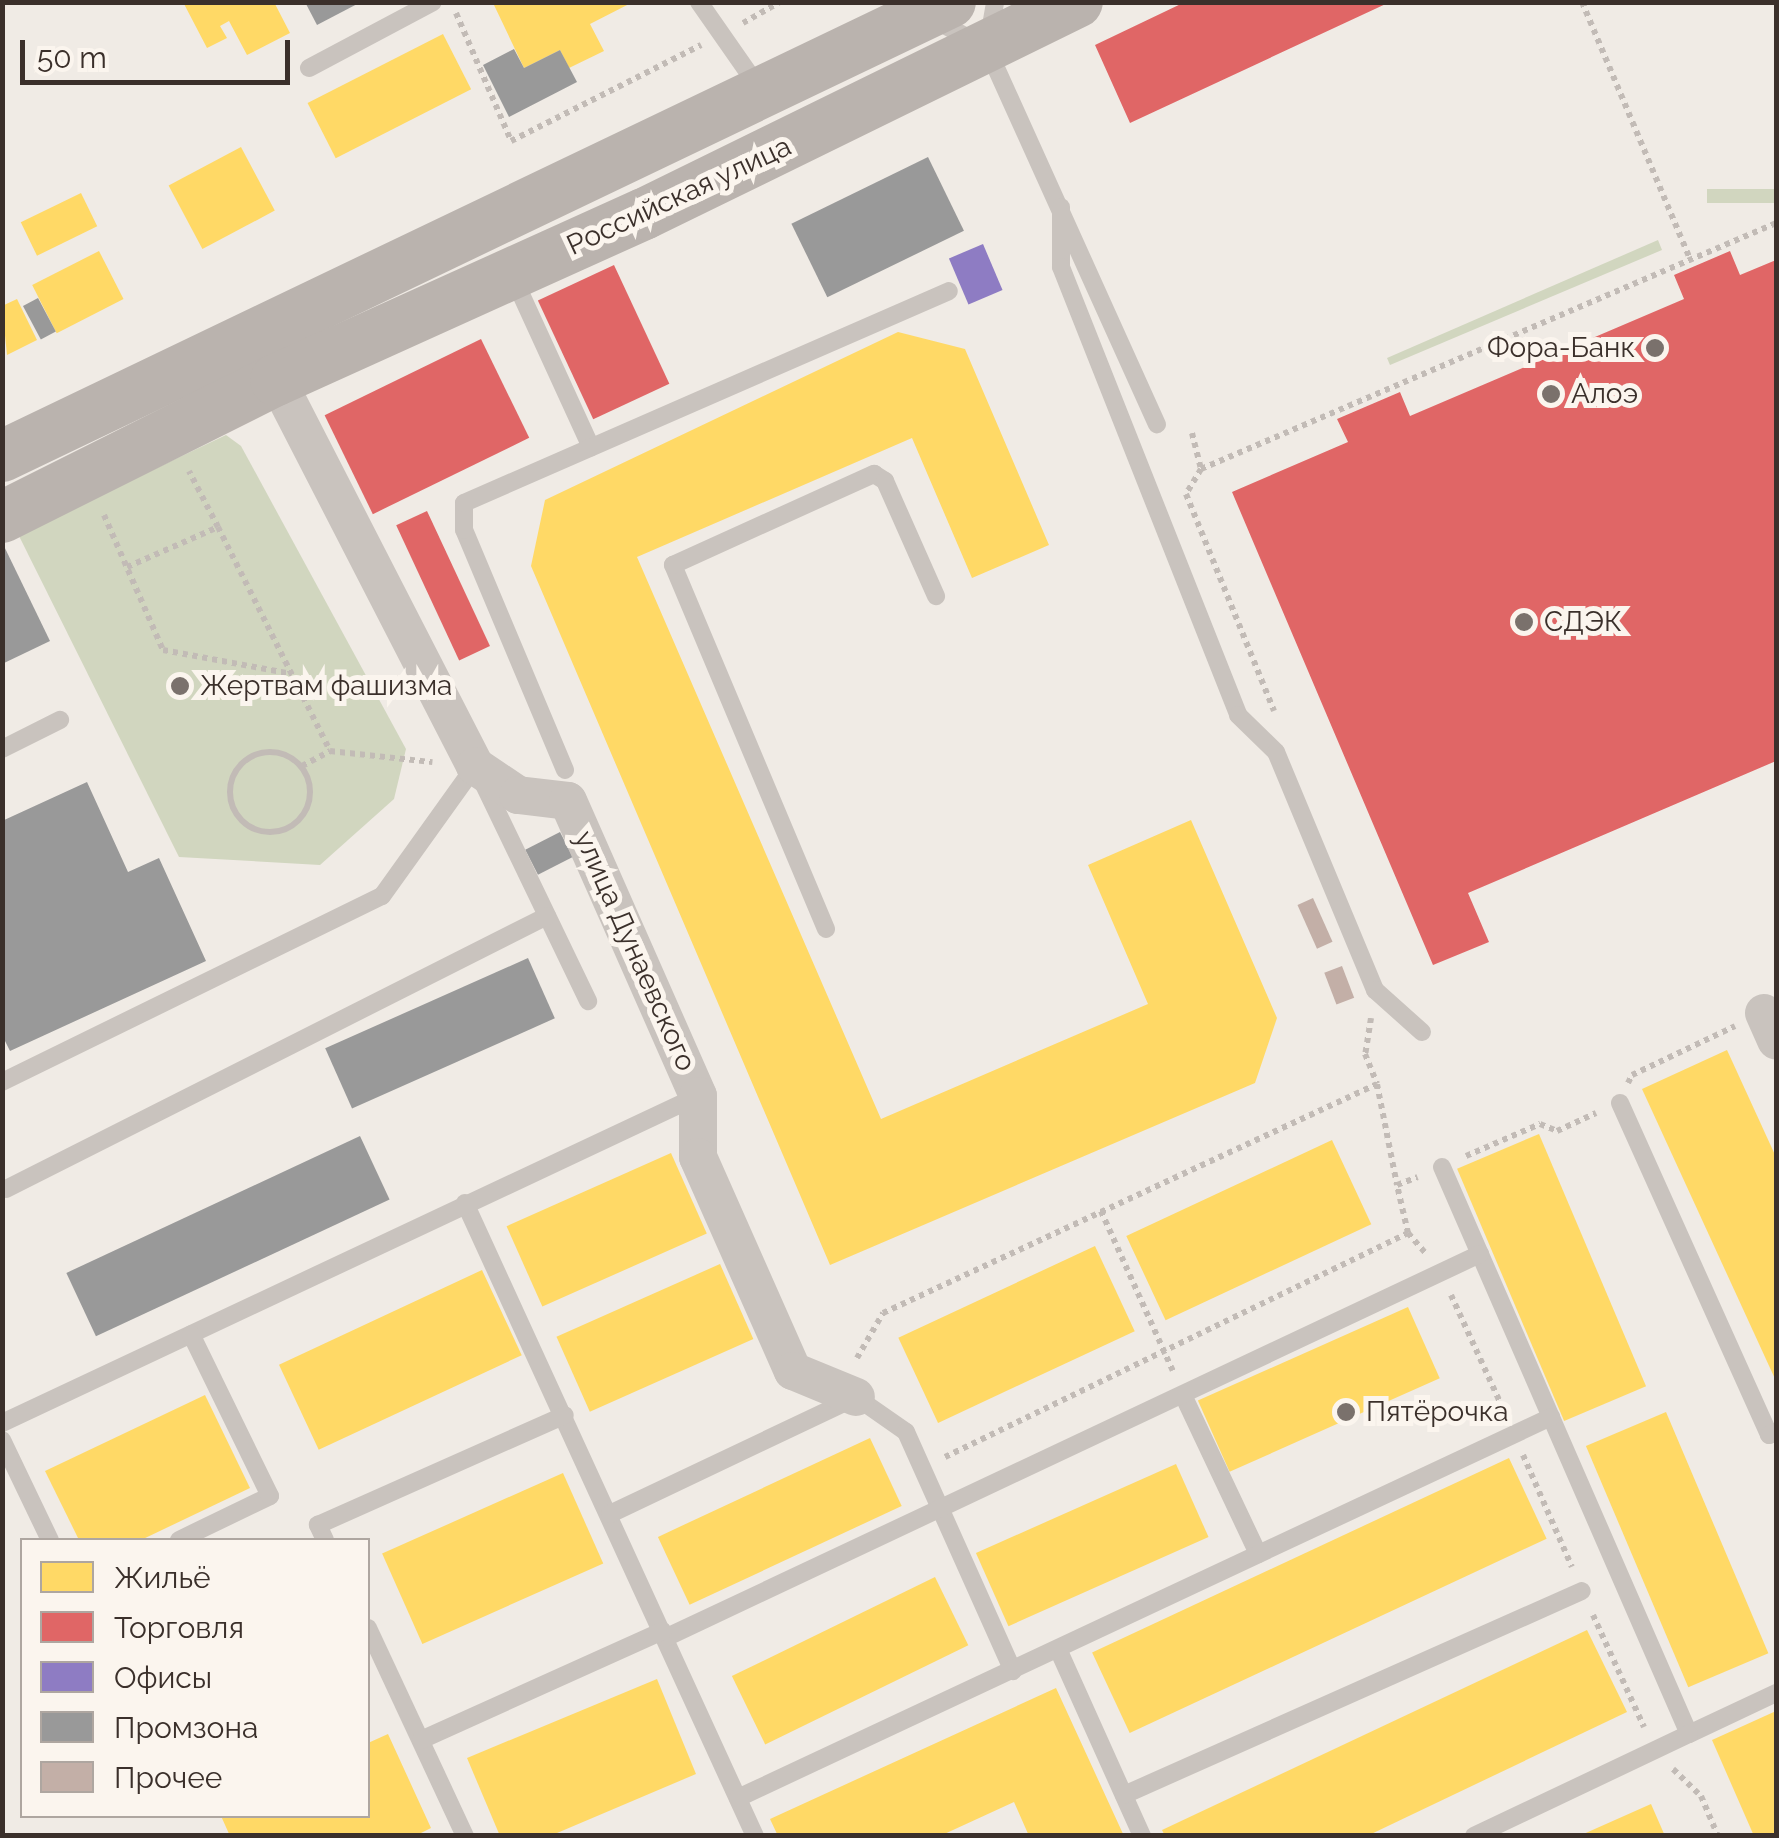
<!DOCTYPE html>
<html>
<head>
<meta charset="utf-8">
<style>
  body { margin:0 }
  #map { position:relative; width:1779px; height:1838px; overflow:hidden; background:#f0ebe5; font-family:Raleway,sans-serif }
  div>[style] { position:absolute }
  .green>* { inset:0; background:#d1d6bf; transform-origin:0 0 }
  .homes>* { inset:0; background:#ffd966; transform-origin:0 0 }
  .shops>* { inset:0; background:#e06666; transform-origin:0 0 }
  .offices>* { inset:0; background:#8e7cc3; transform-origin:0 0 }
  .industry>* { inset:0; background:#999; transform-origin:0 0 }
  .building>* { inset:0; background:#c3afa7; transform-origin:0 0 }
  .path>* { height:6px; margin-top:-3px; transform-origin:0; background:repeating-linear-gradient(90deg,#c2bbb6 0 5px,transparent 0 10px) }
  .path>.ring { margin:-3px; padding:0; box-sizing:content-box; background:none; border:6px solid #c2bbb6; border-radius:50% }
  .service>* { height:18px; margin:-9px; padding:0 9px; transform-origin:9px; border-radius:9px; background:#c9c3be }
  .minor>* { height:38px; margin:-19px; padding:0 19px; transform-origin:19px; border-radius:19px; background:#c9c3be }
  .secondary>* { height:52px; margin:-26px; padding:0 26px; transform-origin:26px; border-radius:26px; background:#bab3ae }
  .dots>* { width:28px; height:28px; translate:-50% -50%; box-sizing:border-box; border:5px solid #fbf5ee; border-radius:50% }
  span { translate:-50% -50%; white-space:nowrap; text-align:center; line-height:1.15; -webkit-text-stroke:10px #fbf5ee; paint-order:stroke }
  .street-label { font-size:28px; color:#3b302b }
  .poi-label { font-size:28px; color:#3b302b }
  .right { translate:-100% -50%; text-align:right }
  .left { translate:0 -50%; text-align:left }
  .frame { position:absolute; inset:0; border:5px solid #3b302b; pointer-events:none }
  .legend { position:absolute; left:20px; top:1538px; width:350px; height:280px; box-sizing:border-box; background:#fbf5ee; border:2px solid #aea6a0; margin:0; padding:12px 18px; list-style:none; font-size:30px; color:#3b302b }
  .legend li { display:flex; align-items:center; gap:20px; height:50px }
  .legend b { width:50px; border:2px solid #aea6a0 }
  .scale { position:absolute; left:20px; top:40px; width:270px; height:45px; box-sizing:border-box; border:5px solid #3b302b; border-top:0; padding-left:12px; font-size:30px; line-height:35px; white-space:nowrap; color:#3b302b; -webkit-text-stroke:8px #fbf5ee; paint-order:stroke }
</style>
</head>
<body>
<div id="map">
  <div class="green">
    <i style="left:1776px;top:189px;width:14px;height:69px;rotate:90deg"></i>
    <i style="clip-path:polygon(1658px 240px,1662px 250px,1390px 365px,1387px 358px)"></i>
    <i style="clip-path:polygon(226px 435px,241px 446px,406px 749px,394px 799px,320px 865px,179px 857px,18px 534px)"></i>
  </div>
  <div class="homes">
    <i style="clip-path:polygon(183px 2px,274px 2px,290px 33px,247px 55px,229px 21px,220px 26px,227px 38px,207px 48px)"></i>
    <i style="clip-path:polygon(500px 2px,633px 2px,590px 24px,604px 51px,569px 68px,560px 50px,524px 68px,494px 5px)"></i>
    <i style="left:443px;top:34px;width:62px;height:152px;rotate:63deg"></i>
    <i style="left:241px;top:147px;width:72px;height:82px;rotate:62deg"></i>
    <i style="left:81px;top:193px;width:37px;height:67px;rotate:64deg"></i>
    <i style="left:99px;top:251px;width:54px;height:75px;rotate:63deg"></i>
    <i style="clip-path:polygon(17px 299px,37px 340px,7px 355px,2px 306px)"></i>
    <i style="clip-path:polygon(898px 332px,965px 349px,1049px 545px,972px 578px,912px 438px,637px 557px,881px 1119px,1148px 1004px,1088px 865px,1191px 820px,1277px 1018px,1255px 1083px,830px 1265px,531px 566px,545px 500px)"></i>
    <i style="clip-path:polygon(1727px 1050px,1776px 1157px,1776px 1381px,1642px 1089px)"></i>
    <i style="left:1539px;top:1134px;width:274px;height:89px;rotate:67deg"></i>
    <i style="left:1332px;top:1140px;width:93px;height:227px;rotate:65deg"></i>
    <i style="left:671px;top:1153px;width:88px;height:180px;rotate:66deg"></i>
    <i style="left:1095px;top:1246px;width:94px;height:217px;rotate:65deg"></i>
    <i style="left:720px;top:1264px;width:82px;height:179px;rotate:66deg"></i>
    <i style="left:482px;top:1270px;width:94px;height:224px;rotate:65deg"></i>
    <i style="left:1408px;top:1307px;width:78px;height:230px;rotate:66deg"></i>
    <i style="clip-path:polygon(205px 1395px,250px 1488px,141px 1540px,79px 1540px,45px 1471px)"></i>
    <i style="left:1666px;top:1412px;width:262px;height:87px;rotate:67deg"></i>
    <i style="left:870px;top:1438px;width:75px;height:234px;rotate:65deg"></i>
    <i style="left:1509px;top:1458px;width:89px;height:460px;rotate:65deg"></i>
    <i style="left:1176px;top:1464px;width:80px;height:219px;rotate:66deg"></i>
    <i style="left:563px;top:1473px;width:99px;height:198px;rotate:66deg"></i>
    <i style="left:935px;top:1577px;width:76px;height:226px;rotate:64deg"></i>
    <i style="clip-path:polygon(1587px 1630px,1627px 1712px,1367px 1836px,1165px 1836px,1162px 1830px)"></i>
    <i style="clip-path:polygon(657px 1679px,696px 1774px,550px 1836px,500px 1836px,467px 1758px)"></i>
    <i style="clip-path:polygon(1056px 1688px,1124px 1836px,1029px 1836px,1014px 1802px,940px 1836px,778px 1836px,770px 1819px)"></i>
    <i style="clip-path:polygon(1776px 1711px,1776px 1836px,1754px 1836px,1712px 1740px)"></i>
    <i style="clip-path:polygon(388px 1734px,431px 1828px,415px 1836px,230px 1836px,221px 1816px,368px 1816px,368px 1743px)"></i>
    <i style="clip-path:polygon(1651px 1804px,1665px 1836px,1579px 1836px)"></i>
  </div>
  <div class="shops">
    <i style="clip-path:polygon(1185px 2px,1234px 4px,1390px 2px,1130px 123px,1095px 45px)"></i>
    <i style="clip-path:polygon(1730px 251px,1740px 275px,1776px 260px,1776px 761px,1468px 893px,1489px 942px,1433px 965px,1232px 492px,1348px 442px,1337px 419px,1400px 392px,1410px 416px,1684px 299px,1674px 275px)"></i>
    <i style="left:614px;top:265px;width:131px;height:84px;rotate:65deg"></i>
    <i style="left:481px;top:339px;width:110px;height:174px;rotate:64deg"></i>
    <i style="left:427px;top:511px;width:149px;height:34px;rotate:65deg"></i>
  </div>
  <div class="offices">
    <i style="left:983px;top:244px;width:50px;height:37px;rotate:67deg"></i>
  </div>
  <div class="industry">
    <i style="clip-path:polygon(305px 2px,361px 2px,317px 25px)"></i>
    <i style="clip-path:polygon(514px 49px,524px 68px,560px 50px,577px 82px,509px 117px,483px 65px)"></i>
    <i style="left:928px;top:157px;width:82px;height:152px;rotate:64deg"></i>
    <i style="left:38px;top:298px;width:38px;height:17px;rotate:62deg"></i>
    <i style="clip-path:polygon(2px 542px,50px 641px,2px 664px)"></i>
    <i style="clip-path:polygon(87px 782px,128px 872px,159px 858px,206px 961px,10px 1051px,2px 1035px,2px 821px)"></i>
    <i style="left:560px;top:832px;width:28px;height:39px;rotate:63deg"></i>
    <i style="left:528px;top:958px;width:66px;height:222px;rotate:66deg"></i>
    <i style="left:360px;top:1136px;width:70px;height:324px;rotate:65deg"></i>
  </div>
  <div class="building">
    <i style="left:1313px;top:898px;width:48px;height:17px;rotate:66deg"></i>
    <i style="left:1342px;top:966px;width:34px;height:19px;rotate:69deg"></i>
  </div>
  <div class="path">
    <i style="left:1582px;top:2px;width:279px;rotate:67.2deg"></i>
    <i style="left:456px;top:13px;width:139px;rotate:66.7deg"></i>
    <i style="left:511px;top:141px;width:213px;rotate:-26.8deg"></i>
    <i style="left:743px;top:23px;width:43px;rotate:-29.6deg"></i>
    <i style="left:1192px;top:433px;width:37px;rotate:76deg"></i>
    <i style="left:1201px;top:469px;width:625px;rotate:-23.16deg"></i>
    <i style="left:1201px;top:469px;width:29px;rotate:121deg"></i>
    <i style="left:1186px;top:494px;width:234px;rotate:67.9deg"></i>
    <i style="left:104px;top:515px;width:147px;rotate:66.4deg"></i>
    <i style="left:163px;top:650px;width:131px;rotate:10.5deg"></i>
    <i style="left:218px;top:527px;width:250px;rotate:63.4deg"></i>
    <i style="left:330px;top:751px;width:103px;rotate:6.2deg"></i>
    <i style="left:127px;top:567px;width:99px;rotate:-23.7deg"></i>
    <i style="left:218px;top:527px;width:63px;rotate:-117.4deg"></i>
    <i class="ring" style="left:230px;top:752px;width:74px;height:74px"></i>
    <i style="left:302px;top:766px;width:32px;rotate:-28deg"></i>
    <i style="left:1371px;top:1018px;width:36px;rotate:99deg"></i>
    <i style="left:1365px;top:1054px;width:32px;rotate:68deg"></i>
    <i style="left:1628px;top:1083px;width:9px;rotate:-63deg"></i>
    <i style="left:1632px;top:1075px;width:114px;rotate:-25.4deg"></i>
    <i style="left:1466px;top:1156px;width:81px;rotate:-23.4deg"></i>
    <i style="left:1540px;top:1124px;width:18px;rotate:22deg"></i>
    <i style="left:1557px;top:1131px;width:43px;rotate:-24.8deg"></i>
    <i style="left:1101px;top:1211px;width:175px;rotate:65.8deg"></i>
    <i style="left:1408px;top:1233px;width:29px;rotate:49deg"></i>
    <i style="left:1451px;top:1295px;width:128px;rotate:65.4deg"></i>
    <i style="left:857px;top:1358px;width:52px;rotate:-60deg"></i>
    <i style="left:883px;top:1313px;width:544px;rotate:-24.87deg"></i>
    <i style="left:1377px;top:1084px;width:103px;rotate:78.8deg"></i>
    <i style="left:1397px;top:1185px;width:22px;rotate:-21deg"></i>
    <i style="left:1523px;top:1455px;width:122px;rotate:66.4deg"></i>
    <i style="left:945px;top:1457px;width:514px;rotate:-25.82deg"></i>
    <i style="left:1408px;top:1233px;width:49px;rotate:-102.9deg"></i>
    <i style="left:1593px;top:1615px;width:123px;rotate:65.5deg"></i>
    <i style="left:1673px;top:1769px;width:39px;rotate:44deg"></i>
    <i style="left:1701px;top:1796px;width:43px;rotate:67deg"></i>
  </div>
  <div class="service">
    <i style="left:699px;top:2px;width:105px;rotate:55.1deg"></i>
    <i style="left:937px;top:21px;width:57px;rotate:28.4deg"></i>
    <i style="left:987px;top:48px;width:413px;rotate:65.7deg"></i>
    <i style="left:989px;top:37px;width:36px;rotate:-80deg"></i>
    <i style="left:309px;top:68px;width:140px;rotate:-28deg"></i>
    <i style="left:1061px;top:207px;width:60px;rotate:90deg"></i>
    <i style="left:1061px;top:267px;width:482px;rotate:68.4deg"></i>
    <i style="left:1238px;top:715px;width:53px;rotate:44.2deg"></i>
    <i style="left:1276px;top:752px;width:258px;rotate:67.4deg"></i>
    <i style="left:1375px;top:990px;width:63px;rotate:41.8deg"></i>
    <i style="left:514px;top:279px;width:185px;rotate:65.4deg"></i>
    <i style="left:2px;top:749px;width:65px;rotate:-26.6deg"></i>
    <i style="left:565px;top:770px;width:260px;rotate:-112.8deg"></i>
    <i style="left:464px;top:530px;width:27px;rotate:-90deg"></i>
    <i style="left:464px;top:503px;width:529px;rotate:-23.61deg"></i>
    <i style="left:826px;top:929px;width:395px;rotate:-112.8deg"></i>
    <i style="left:673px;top:565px;width:221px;rotate:-24.4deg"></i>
    <i style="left:874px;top:474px;width:13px;rotate:32deg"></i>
    <i style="left:885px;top:481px;width:126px;rotate:66.1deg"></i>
    <i style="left:2px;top:1082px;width:423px;rotate:-26.1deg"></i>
    <i style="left:382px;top:896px;width:160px;rotate:-54.4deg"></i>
    <i style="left:475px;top:766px;width:261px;rotate:64.3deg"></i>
    <i style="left:1620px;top:1103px;width:364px;rotate:65.8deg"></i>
    <i style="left:1769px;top:1435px;width:8px;rotate:-23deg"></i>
    <i style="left:1442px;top:1167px;width:618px;rotate:66.46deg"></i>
    <i style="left:1689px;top:1734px;width:96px;rotate:-25.2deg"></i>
    <i style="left:6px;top:1189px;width:606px;rotate:-26.78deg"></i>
    <i style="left:465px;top:1203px;width:696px;rotate:65.39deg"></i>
    <i style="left:1183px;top:1395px;width:176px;rotate:64.7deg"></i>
    <i style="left:2px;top:1423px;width:769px;rotate:-25.17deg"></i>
    <i style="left:2px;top:1440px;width:111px;rotate:64.4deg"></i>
    <i style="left:610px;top:1514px;width:272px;rotate:-25.4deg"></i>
    <i style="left:856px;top:1397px;width:61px;rotate:35deg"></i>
    <i style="left:906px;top:1432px;width:262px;rotate:65.9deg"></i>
    <i style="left:179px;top:1540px;width:101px;rotate:-25.8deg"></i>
    <i style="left:270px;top:1496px;width:180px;rotate:-116deg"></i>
    <i style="left:325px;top:1540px;width:17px;rotate:-115deg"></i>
    <i style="left:318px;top:1525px;width:270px;rotate:-24deg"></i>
    <i style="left:368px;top:1628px;width:230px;rotate:65deg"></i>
    <i style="left:665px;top:1638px;width:901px;rotate:-25.23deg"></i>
    <i style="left:1058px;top:1649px;width:205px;rotate:65.8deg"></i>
    <i style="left:421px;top:1740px;width:265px;rotate:-24.3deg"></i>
    <i style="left:1124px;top:1795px;width:501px;rotate:-24.01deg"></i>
    <i style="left:738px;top:1798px;width:898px;rotate:-25.11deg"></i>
    <i style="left:1474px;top:1836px;width:238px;rotate:-25.4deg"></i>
  </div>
  <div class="minor">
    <i style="left:266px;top:359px;width:458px;rotate:62.8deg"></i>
    <i style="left:475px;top:766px;width:52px;rotate:34deg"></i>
    <i style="left:518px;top:795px;width:50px;rotate:6.8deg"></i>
    <i style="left:568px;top:801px;width:322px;rotate:66.2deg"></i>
    <i style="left:698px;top:1096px;width:61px;rotate:90deg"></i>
    <i style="left:698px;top:1157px;width:234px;rotate:66.1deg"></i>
    <i style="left:793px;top:1371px;width:68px;rotate:22.4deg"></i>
    <i style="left:1764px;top:1013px;width:30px;rotate:66deg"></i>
  </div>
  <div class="secondary">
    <i style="left:2px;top:456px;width:1051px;rotate:-25.59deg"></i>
    <i style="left:2px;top:517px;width:306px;rotate:-26.6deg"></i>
    <i style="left:276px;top:380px;width:404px;rotate:-24.3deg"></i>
    <i style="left:644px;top:214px;width:482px;rotate:-26.1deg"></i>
  </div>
  <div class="dots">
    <i style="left:1655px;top:348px;background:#7a716c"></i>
    <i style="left:1551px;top:394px;background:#7a716c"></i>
    <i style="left:1524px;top:622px;background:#7a716c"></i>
    <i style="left:180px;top:686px;background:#7a716c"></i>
    <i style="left:1346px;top:1412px;background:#7a716c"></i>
  </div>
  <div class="street-label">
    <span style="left:679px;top:196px;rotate:-25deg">Российская улица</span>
    <span style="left:635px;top:951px;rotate:66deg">улица Дунаевского</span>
  </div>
  <div class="poi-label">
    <span class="right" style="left:1635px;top:348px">Фора-Банк</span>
    <span class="left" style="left:1571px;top:394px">Алоэ</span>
    <span class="left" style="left:1544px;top:622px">СДЭК</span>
    <span class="left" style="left:200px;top:686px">Жертвам фашизма</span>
    <span class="left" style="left:1366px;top:1412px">Пятёрочка</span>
  </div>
  <div class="frame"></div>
  <ul class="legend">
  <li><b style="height:28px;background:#ffd966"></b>Жильё</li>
  <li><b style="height:28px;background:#e06666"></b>Торговля</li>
  <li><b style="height:28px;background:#8e7cc3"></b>Офисы</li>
  <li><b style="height:28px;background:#999"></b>Промзона</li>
  <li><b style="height:28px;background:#c3afa7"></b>Прочее</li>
  </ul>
  <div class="scale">50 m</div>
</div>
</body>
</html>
